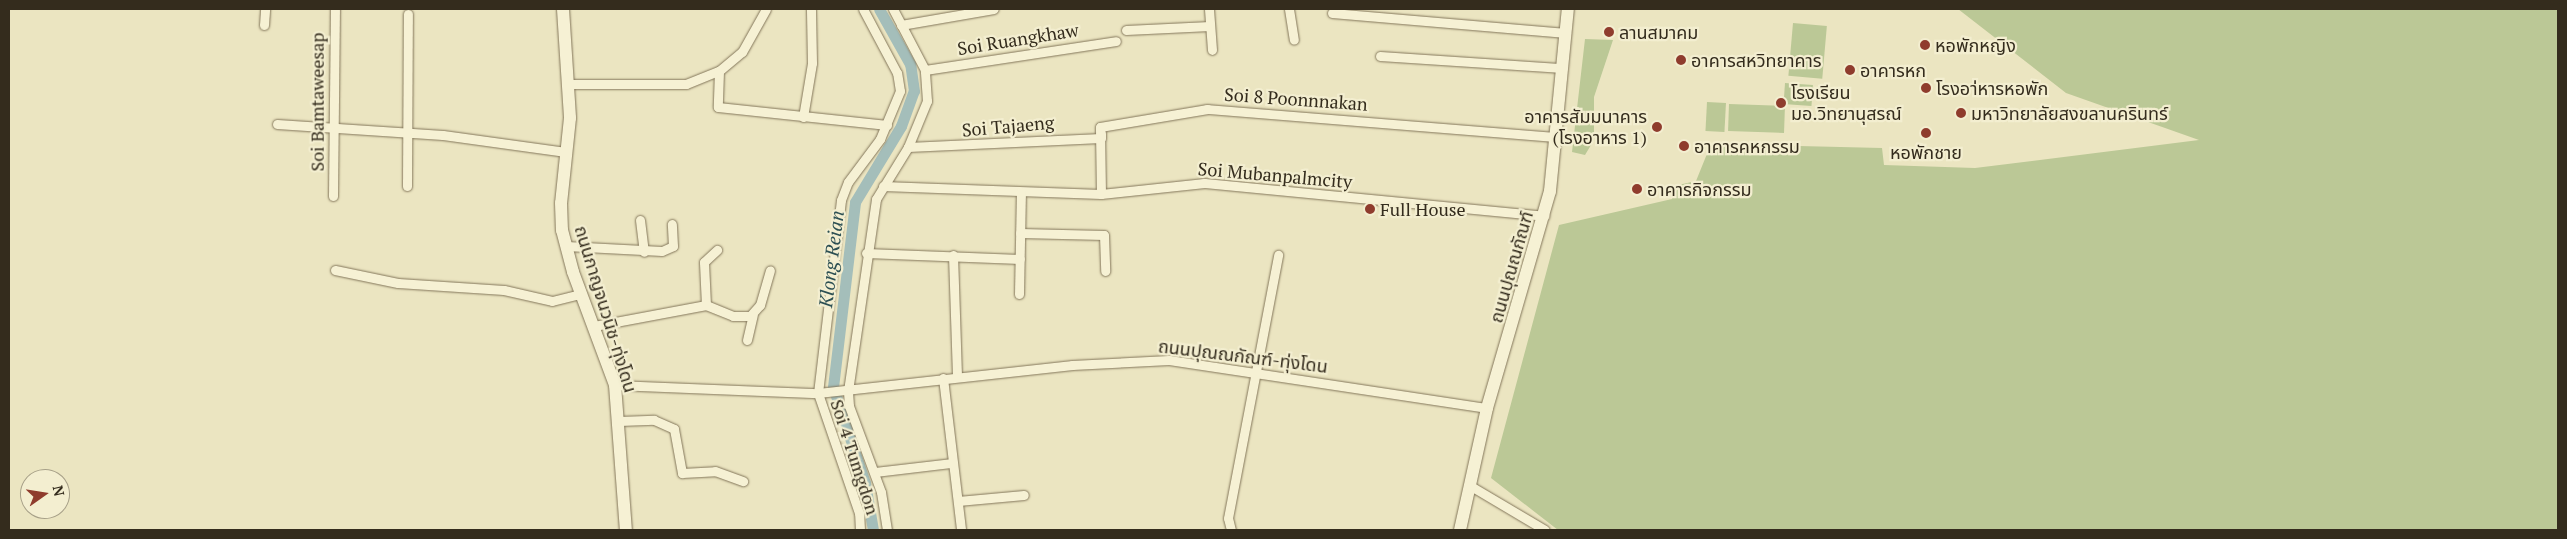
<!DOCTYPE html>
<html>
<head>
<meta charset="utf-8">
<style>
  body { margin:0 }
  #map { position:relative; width:2567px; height:539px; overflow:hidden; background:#ebe5c1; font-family:"PT Serif","Noto Sans Thai",serif }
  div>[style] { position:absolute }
  .green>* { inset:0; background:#bbc896; transform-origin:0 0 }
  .canal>* { height:11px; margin:-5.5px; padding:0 5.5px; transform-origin:5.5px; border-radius:5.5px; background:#a4beba }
  .roads { filter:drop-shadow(0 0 1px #83765a) drop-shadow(0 0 1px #83765a) }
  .street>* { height:9px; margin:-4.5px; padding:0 4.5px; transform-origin:4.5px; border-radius:4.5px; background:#f6f1d4 }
  .secondary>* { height:12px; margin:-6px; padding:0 6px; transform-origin:6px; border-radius:6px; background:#f6f1d4 }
  .dots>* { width:14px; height:14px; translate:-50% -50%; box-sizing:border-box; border:2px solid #f3eed0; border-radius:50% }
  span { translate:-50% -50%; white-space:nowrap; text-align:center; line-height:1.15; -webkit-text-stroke:4.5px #f3eed0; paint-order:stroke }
  .poi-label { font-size:18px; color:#342c1d }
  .left { translate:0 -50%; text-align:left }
  .right { translate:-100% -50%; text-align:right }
  .street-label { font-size:18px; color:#342c1d }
  .water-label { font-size:19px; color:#2d5053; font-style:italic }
  .frame { position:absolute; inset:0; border:10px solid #342c1d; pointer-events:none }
  .north { position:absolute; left:20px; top:469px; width:50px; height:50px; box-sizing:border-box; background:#f3eed0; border:1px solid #a7a088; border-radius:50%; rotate:77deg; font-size:14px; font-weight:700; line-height:20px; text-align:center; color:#342c1d }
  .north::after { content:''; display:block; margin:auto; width:18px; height:22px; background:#8f3c2d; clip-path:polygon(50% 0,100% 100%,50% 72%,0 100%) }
</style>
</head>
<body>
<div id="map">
  <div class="green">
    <i style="clip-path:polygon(1958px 9px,2558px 9px,2558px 530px,1558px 530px,1491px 478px,1559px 225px,1672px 199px,1674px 186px,1696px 181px,1711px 144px,1882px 148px,1884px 165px,1975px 168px,2199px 140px,2066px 93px)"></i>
    <i style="left:1793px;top:23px;width:34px;height:53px;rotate:5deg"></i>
    <i style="clip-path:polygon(1585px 39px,1613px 40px,1594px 97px,1594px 140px,1585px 155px,1572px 152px)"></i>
    <i style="left:1785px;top:83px;width:28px;height:21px;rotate:4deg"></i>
    <i style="left:1707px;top:102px;width:19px;height:29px;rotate:3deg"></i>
    <i style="left:1729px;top:104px;width:56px;height:27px;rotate:2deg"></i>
  </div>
  <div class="canal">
    <i style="left:873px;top:530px;width:48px;rotate:-99.7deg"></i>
    <i style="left:865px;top:483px;width:101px;rotate:-108.4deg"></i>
    <i style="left:833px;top:387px;width:186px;rotate:-83.2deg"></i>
    <i style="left:855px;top:202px;width:89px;rotate:-58.8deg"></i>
    <i style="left:901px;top:126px;width:37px;rotate:-70deg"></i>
    <i style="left:914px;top:91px;width:27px;rotate:-98deg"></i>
    <i style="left:910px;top:64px;width:63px;rotate:-119.4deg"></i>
  </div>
  <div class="roads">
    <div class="street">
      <i style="left:1209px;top:9px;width:41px;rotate:85.8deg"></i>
      <i style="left:1289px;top:9px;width:31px;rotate:81deg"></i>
      <i style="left:1332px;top:13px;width:235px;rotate:4.9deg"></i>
      <i style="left:264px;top:25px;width:16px;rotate:-86deg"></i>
      <i style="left:901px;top:25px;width:94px;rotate:-9.8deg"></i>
      <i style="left:1126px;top:30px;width:84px;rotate:-2.7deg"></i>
      <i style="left:1380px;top:56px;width:183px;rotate:3.8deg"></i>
      <i style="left:925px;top:70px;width:193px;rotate:-8.6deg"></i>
      <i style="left:719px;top:71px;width:36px;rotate:92deg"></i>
      <i style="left:718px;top:107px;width:170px;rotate:6.1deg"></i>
      <i style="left:568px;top:84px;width:118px"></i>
      <i style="left:686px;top:84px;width:35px;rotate:-22deg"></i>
      <i style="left:719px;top:71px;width:30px;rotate:-40deg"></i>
      <i style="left:742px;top:52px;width:49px;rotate:-60.8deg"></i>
      <i style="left:803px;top:117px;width:55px;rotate:-80.5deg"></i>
      <i style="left:812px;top:63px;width:54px;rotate:-91.1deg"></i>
      <i style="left:277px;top:124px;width:166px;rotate:3.8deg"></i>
      <i style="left:443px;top:135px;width:124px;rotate:7.9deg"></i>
      <i style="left:908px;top:147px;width:193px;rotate:-2.7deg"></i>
      <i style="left:1101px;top:138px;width:5px;rotate:-90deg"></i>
      <i style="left:407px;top:186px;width:172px;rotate:-89.7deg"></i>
      <i style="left:883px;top:186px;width:218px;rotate:2.1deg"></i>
      <i style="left:1101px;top:194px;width:104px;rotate:-6.1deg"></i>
      <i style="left:1204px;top:183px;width:342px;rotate:5.5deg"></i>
      <i style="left:1101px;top:194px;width:67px;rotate:-90.9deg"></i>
      <i style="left:1100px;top:127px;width:109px;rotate:-9.5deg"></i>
      <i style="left:1207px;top:109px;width:351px;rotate:4.6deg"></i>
      <i style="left:333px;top:196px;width:187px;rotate:-89.4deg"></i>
      <i style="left:640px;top:220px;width:32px;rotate:83deg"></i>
      <i style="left:1020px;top:233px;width:84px;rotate:1.4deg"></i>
      <i style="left:1104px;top:235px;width:36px;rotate:88deg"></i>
      <i style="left:566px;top:246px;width:96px;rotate:3deg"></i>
      <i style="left:662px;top:251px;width:12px;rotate:-24deg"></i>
      <i style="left:673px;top:246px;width:22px;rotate:-93deg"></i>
      <i style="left:866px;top:253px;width:154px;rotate:2.2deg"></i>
      <i style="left:953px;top:255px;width:121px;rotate:88.1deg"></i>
      <i style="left:335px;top:270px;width:64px;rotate:11.7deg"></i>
      <i style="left:398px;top:283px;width:106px;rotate:3.8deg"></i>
      <i style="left:504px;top:290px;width:49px;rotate:12.9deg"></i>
      <i style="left:552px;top:301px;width:30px;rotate:-14deg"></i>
      <i style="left:1019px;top:294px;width:102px;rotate:-88.9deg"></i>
      <i style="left:706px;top:305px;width:43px;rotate:-92.7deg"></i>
      <i style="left:704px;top:262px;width:18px;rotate:-43deg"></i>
      <i style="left:594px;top:326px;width:114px;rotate:-10.6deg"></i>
      <i style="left:706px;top:305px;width:29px;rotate:22deg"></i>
      <i style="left:733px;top:316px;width:17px"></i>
      <i style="left:750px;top:316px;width:15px;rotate:-48deg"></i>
      <i style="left:760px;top:305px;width:36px;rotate:-74deg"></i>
      <i style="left:747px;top:340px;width:26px;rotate:-77deg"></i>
      <i style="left:943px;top:378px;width:153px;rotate:83.2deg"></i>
      <i style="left:615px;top:385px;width:203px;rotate:2.3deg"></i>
      <i style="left:818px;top:393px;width:256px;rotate:-6.3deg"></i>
      <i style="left:1072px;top:365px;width:97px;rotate:-3deg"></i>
      <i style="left:1169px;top:360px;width:322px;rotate:8.6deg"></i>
      <i style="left:619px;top:421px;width:35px;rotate:-2deg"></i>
      <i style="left:654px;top:420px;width:22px;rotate:24deg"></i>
      <i style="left:674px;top:429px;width:45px;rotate:79.7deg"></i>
      <i style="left:682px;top:473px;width:33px;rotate:-3deg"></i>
      <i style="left:715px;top:471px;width:30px;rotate:20deg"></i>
      <i style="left:875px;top:472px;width:78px;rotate:-6.7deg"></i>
      <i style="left:1469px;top:485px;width:88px;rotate:30.6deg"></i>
      <i style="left:958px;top:501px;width:66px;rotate:-5.2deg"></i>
      <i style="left:860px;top:530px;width:17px;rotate:-93deg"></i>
      <i style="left:859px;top:513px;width:127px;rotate:-108.9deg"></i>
      <i style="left:818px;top:393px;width:194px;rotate:-83.2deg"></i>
      <i style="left:841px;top:200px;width:19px;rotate:-69deg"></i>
      <i style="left:848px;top:182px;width:54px;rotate:-53.3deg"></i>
      <i style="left:880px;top:139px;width:52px;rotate:-67.4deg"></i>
      <i style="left:900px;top:91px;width:18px;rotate:-99deg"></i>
      <i style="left:897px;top:73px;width:72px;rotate:-118deg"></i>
      <i style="left:887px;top:530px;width:38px;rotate:-99deg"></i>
      <i style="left:881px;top:492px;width:92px;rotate:-110.4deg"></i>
      <i style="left:849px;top:406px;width:15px;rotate:-94deg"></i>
      <i style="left:848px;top:391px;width:194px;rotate:-81.7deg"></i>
      <i style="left:876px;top:199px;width:61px;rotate:-58.4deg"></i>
      <i style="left:908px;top:147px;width:50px;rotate:-67.6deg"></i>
      <i style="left:927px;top:101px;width:31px;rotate:-94deg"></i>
      <i style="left:925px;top:70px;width:69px;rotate:-117.7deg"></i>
      <i style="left:1231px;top:530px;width:12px;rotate:-104deg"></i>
      <i style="left:1228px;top:518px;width:268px;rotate:-79.2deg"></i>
    </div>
    <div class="secondary">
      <i style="left:563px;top:9px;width:109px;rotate:86.3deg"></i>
      <i style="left:570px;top:118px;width:85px;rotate:96deg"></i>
      <i style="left:561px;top:203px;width:27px;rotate:88deg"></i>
      <i style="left:562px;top:230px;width:43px;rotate:75.3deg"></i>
      <i style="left:573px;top:272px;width:121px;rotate:69.6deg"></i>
      <i style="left:615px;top:385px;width:145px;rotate:85.7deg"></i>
      <i style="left:1460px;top:530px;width:125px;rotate:-77.5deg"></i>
      <i style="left:1487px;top:408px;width:226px;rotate:-73.8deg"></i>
      <i style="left:1550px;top:191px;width:183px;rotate:-84.4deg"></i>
    </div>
  </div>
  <div class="dots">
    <i style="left:1609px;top:32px;background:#8f3c2d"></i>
    <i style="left:1925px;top:45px;background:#8f3c2d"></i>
    <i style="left:1681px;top:60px;background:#8f3c2d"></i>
    <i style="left:1850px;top:70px;background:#8f3c2d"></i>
    <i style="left:1926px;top:88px;background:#8f3c2d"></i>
    <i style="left:1781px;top:103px;background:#8f3c2d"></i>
    <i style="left:1961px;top:113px;background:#8f3c2d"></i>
    <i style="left:1657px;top:127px;background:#8f3c2d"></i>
    <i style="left:1926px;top:133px;background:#8f3c2d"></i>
    <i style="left:1684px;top:146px;background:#8f3c2d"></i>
    <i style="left:1637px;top:189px;background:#8f3c2d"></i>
    <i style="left:1370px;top:209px;background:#8f3c2d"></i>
  </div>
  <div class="poi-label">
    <span class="left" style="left:1619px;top:32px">ลานสมาคม</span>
    <span class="left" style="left:1935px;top:45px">หอพักหญิง</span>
    <span class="left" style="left:1691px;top:60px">อาคารสหวิทยาคาร</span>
    <span class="left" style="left:1860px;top:70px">อาคารหก</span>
    <span class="left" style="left:1936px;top:88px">โรงอา่หารหอพัก</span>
    <span class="left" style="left:1791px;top:103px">โรงเรียน<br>มอ.วิทยานุสรณ์</span>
    <span class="left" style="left:1971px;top:113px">มหาวิทยาลัยสงขลานครินทร์</span>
    <span class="right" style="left:1647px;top:127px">อาคารสัมมนาคาร<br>(โรงอาหาร 1)</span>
    <span class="left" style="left:1694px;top:146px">อาคารคหกรรม</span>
    <span style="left:1926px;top:152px">หอพักชาย</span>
    <span class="left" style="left:1647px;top:189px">อาคารกิจกรรม</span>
    <span class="left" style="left:1380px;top:209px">Full House</span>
  </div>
  <div class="street-label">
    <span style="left:1018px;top:39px;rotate:-9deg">Soi Ruangkhaw</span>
    <span style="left:1296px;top:99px;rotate:4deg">Soi 8 Poonnnakan</span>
    <span style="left:317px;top:102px;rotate:-90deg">Soi Bamtaweesap</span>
    <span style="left:1008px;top:126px;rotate:-5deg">Soi Tajaeng</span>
    <span style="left:1275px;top:175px;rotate:5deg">Soi Mubanpalmcity</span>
    <span style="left:1511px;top:267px;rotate:-74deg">ถนนปุณณกัณฑ์</span>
    <span style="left:606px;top:309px;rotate:73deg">ถนนกาญจนวนิช-ทุ่งโดน</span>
    <span style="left:1243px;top:356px;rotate:7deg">ถนนปุณณกัณฑ์-ทุ่งโดน</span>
    <span style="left:855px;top:457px;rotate:72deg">Soi 4 Tumgdon</span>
  </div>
  <div class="water-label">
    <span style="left:831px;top:259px;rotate:-83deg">Klong Reian</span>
  </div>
  <div class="frame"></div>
  <div class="north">N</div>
</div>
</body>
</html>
